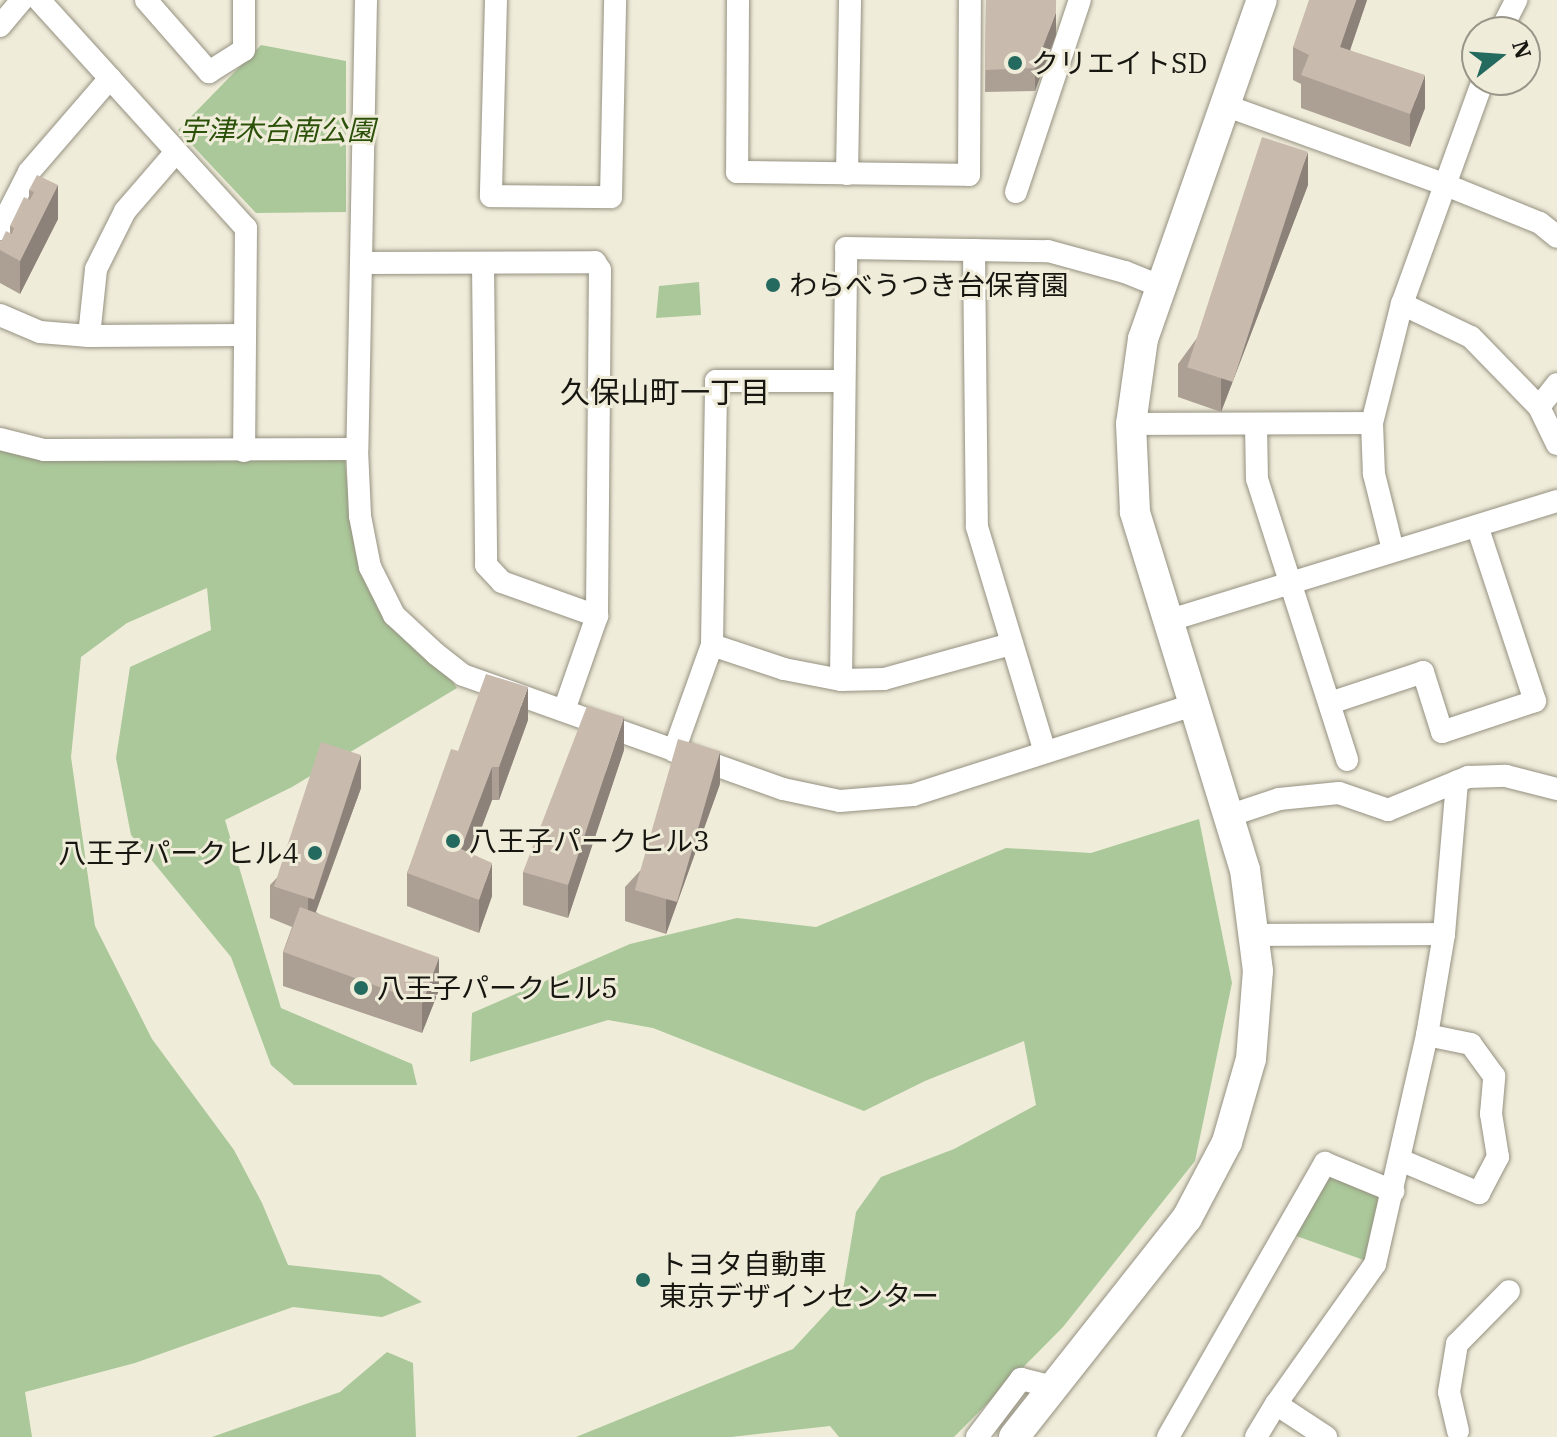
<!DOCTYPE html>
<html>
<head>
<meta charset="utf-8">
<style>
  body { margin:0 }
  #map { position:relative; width:1557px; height:1437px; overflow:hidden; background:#f0ecda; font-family:"IBM Plex Serif","Noto Sans JP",serif }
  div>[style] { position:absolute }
  .green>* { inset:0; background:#aac899 }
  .roads { filter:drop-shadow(0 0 2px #959181) drop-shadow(0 0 2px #959181) }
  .street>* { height:22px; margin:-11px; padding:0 11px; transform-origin:11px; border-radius:11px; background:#fff }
  .secondary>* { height:30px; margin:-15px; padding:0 15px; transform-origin:15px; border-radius:15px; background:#fff }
  .wall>* { inset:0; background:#aca095 }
  .shaded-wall>* { inset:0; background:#8c8279 }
  .building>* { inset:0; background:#c8baad; transform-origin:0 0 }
  .dots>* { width:22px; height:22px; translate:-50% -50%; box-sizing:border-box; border:4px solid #f0ecda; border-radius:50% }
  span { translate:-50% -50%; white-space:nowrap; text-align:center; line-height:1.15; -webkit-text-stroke:6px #f0ecda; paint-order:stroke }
  .poi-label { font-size:28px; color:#171610 }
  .left { translate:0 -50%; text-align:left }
  .right { translate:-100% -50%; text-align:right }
  .park-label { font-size:28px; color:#2c520a; font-style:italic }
  .neighbourhood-label { font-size:30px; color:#171610 }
  .north { position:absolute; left:1461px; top:16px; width:80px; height:80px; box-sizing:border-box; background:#f0ecda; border:2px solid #999689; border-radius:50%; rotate:73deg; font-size:22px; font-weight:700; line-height:32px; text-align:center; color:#171610 }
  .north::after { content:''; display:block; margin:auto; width:28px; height:36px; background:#246a5f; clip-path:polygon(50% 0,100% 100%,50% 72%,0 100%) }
</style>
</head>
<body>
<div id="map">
  <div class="green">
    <i style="clip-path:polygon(261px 45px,346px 61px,346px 212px,256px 213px,178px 130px)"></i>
    <i style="clip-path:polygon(699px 282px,701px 315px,656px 318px,659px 286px)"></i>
    <i style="clip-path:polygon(0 448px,344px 454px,355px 552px,457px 688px,292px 787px,225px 820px,281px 1008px,412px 1064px,417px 1085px,294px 1085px,271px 1065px,231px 957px,131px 835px,116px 758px,130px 667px,211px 630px,207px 588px,127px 623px,81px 657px,71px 757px,95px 926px,152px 1039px,234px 1150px,262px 1203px,288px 1265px,380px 1275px,422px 1302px,382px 1317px,293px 1307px,135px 1363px,25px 1392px,32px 1437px,0 1437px)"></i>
    <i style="clip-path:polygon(1199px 819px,1232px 983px,1195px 1161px,1063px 1327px,954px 1437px,839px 1437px,830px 1426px,731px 1437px,576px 1437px,793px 1349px,842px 1296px,856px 1212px,881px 1177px,954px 1149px,1036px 1105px,1024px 1041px,925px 1081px,864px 1111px,653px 1028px,608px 1020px,470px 1062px,472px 1013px,630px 944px,737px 918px,816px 927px,1006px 848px,1091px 853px)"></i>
    <i style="clip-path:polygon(1325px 1163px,1393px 1191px,1375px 1264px,1285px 1232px)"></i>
    <i style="clip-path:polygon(387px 1352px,413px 1363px,416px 1437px,212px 1437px,340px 1392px)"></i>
  </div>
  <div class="roads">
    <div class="street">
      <i style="left:39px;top:0;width:308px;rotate:47.8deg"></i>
      <i style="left:246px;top:228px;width:223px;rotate:90.5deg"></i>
      <i style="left:146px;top:0;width:96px;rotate:48.8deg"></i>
      <i style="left:209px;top:72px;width:41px;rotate:-32.2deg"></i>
      <i style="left:244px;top:50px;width:50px;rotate:-90deg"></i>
      <i style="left:366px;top:0;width:449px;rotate:91.1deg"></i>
      <i style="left:357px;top:449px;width:67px;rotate:87.4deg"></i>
      <i style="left:360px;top:516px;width:52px;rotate:78.9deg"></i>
      <i style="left:370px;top:567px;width:54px;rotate:63.4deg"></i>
      <i style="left:394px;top:615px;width:57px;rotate:42.9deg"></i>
      <i style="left:436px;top:654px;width:34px;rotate:38deg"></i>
      <i style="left:463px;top:675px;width:340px;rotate:19.6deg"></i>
      <i style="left:783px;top:789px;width:58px;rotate:11.9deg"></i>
      <i style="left:840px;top:801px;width:73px;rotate:-4.7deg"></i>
      <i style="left:913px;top:795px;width:295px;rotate:-17.8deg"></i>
      <i style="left:496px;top:0;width:196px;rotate:91.5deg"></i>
      <i style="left:491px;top:196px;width:120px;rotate:0.5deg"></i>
      <i style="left:611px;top:197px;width:197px;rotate:-88.8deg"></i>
      <i style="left:738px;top:0;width:172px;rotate:90.3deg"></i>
      <i style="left:737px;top:172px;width:232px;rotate:0.7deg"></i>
      <i style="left:969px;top:175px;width:175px;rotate:-89.7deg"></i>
      <i style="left:0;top:26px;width:34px;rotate:-50deg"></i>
      <i style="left:1500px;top:32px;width:36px;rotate:-63deg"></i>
      <i style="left:1224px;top:105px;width:236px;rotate:19.8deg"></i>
      <i style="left:1446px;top:185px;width:101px;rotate:22deg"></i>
      <i style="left:1540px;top:223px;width:22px;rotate:39deg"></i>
      <i style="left:847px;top:174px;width:174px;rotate:-89deg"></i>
      <i style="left:1016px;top:192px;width:202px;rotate:-71.6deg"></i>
      <i style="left:0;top:229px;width:64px;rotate:-63deg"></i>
      <i style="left:29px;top:172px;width:124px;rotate:-49.2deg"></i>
      <i style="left:974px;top:250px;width:277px;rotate:89.4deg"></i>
      <i style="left:977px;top:527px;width:235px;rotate:73.2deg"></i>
      <i style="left:361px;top:263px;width:234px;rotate:-0.2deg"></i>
      <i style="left:595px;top:262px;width:9px;rotate:58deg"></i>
      <i style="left:600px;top:270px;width:346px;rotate:90.5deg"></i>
      <i style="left:597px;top:616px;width:100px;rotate:109.3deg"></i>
      <i style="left:483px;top:263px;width:302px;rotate:89.4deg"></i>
      <i style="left:486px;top:565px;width:23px;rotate:47deg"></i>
      <i style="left:502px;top:582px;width:101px;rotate:19.7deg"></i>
      <i style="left:1402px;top:304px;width:76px;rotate:25.6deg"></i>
      <i style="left:1471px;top:337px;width:98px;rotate:45.8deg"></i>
      <i style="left:1539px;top:407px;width:41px;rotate:64.1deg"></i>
      <i style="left:0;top:315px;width:43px;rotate:23deg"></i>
      <i style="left:40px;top:332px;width:49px;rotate:4.7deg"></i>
      <i style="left:89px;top:336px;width:155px;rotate:-0.4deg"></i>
      <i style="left:89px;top:336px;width:67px;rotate:-84deg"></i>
      <i style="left:96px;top:269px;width:65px;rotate:-63.4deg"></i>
      <i style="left:125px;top:211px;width:78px;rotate:-49.2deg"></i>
      <i style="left:1539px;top:407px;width:29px;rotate:-52deg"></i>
      <i style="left:1372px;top:423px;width:51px;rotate:87.8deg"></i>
      <i style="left:1374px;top:474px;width:78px;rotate:76deg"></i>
      <i style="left:1131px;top:424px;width:241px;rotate:-0.2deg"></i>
      <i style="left:1372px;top:423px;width:123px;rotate:-75.9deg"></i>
      <i style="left:1402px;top:304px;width:238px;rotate:-70.1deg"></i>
      <i style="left:1256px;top:424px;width:55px;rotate:89deg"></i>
      <i style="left:1257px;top:479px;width:295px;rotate:72.2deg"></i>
      <i style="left:0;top:439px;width:45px;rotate:14deg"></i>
      <i style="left:44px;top:450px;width:313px;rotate:-0.2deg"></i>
      <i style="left:1167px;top:621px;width:408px;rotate:-17.1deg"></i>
      <i style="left:712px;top:645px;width:76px;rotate:18.4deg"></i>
      <i style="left:784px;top:669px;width:58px;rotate:10.9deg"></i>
      <i style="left:841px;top:680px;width:43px;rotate:-1.3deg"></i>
      <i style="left:884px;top:679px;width:132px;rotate:-15.4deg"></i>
      <i style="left:841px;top:680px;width:432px;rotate:-89.3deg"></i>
      <i style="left:846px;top:248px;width:202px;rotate:0.9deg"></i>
      <i style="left:1048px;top:251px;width:80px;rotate:15.3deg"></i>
      <i style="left:1125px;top:272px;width:38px;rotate:22deg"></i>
      <i style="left:1330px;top:703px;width:98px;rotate:-18.4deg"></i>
      <i style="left:1423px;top:672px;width:63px;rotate:72.4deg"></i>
      <i style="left:1442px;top:732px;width:98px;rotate:-18.4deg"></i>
      <i style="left:1535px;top:701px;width:184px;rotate:-108.3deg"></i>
      <i style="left:674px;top:751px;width:113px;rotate:-70.3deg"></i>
      <i style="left:712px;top:645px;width:264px;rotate:-89.1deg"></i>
      <i style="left:716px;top:381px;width:128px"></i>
      <i style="left:1228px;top:816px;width:54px;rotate:-18.4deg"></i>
      <i style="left:1279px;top:799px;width:60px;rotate:-5.7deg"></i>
      <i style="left:1339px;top:793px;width:52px;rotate:19.1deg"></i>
      <i style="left:1388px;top:810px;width:87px;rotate:-22.4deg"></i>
      <i style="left:1468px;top:777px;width:38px;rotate:-2deg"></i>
      <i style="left:1506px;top:776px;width:53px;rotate:14.3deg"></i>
      <i style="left:1255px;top:935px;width:189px;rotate:-0.3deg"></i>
      <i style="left:1400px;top:1160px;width:86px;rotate:22.7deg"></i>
      <i style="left:1479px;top:1193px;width:41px;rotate:-62.2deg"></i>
      <i style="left:1498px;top:1157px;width:44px;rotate:-99.2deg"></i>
      <i style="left:1491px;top:1114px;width:38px;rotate:-85deg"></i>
      <i style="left:1494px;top:1076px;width:39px;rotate:-126deg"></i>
      <i style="left:1471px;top:1044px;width:45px;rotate:-168.4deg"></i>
      <i style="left:1276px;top:1404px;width:171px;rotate:-54.7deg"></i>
      <i style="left:1375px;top:1264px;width:235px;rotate:-77.2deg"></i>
      <i style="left:1427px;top:1035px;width:102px;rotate:-80.4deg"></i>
      <i style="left:1444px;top:934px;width:153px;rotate:-85.1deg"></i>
      <i style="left:1458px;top:1431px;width:40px;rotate:-103deg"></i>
      <i style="left:1449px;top:1392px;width:49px;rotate:-80.5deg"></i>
      <i style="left:1457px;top:1344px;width:74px;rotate:-45.5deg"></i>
      <i style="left:977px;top:1437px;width:73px;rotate:-52.8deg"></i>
      <i style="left:1021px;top:1379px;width:34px;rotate:14deg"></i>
      <i style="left:1168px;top:1437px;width:316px;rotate:-60.2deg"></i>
      <i style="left:1325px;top:1163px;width:74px;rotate:22.4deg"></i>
      <i style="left:1256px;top:1437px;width:39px;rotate:-59deg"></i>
      <i style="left:1276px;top:1404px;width:60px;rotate:33.4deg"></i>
    </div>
    <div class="secondary">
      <i style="left:1014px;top:1437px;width:279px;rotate:-51.7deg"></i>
      <i style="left:1187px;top:1218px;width:86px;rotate:-62.2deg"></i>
      <i style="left:1227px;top:1142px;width:86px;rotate:-73.9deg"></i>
      <i style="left:1251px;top:1059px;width:88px;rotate:-85.5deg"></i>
      <i style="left:1258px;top:971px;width:102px;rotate:-97.3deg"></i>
      <i style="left:1245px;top:870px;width:375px;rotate:-107.1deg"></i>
      <i style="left:1135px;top:512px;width:88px;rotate:-92.6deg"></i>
      <i style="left:1131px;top:424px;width:86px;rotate:-82deg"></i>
      <i style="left:1143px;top:339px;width:359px;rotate:-70.7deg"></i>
    </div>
  </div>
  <div class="wall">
    <i style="clip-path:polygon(986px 0,1056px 35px,1035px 91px,985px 92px)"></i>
    <i style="clip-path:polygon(1367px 0,1350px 50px,1425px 108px,1410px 147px,1301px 108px,1301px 84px,1293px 80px,1293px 47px)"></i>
    <i style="clip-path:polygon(58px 185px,58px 219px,20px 294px,0 283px,0 244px,10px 233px,10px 226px,29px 200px,29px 190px)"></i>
    <i style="clip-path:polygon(1308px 185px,1221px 412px,1178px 397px,1178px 364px)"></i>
    <i style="clip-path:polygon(528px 720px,499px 800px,492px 800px,472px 853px,492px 896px,479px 933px,407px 906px,407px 873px,458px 751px)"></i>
    <i style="clip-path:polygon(624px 750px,568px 918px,523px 905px,523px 872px)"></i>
    <i style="clip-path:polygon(720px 784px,666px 934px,625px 921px,625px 887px)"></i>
    <i style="clip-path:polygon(361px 788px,316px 912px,439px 990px,422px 1033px,283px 986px,283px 952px,292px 927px,270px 918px,270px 885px)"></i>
  </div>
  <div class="shaded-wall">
    <i style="clip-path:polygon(1356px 0,1367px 0,1340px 80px,1340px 47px)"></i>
    <i style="clip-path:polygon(1056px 12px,1056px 35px,1035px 91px,1035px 68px)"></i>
    <i style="clip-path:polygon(1425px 75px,1425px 108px,1410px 147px,1410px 114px)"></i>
    <i style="clip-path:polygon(1308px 152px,1308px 185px,1221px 412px,1221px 379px)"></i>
    <i style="clip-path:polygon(58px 185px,58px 219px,20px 294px,20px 261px)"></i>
    <i style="clip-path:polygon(528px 687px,528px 720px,499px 800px,499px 767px)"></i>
    <i style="clip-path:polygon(624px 717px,624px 750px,568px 918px,568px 885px)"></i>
    <i style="clip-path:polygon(720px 751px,720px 784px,666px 934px,666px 901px)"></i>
    <i style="clip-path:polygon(361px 755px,361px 788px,308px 933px,308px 900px)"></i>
    <i style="clip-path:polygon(492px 767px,492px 800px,461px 882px,461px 849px)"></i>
    <i style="clip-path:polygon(492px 863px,492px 896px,479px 933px,479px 900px)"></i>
    <i style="clip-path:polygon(439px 957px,439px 990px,422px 1033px,422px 1000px)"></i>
  </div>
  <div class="building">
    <i style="clip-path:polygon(986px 0,1056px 0,1056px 12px,1035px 68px,985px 70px)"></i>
    <i style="clip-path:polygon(1309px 0,1356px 0,1340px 47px,1425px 75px,1410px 114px,1301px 75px,1309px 55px,1293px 47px)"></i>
    <i style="left:1262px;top:137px;width:48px;height:242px;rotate:18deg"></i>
    <i style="clip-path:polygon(37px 175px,58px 185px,20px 261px,0 250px,0 244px,6px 231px,12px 234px,14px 228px,10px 226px,24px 197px,30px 200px,34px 192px,29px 190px)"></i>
    <i style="clip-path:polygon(486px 674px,528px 687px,499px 767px,492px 767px,461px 849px,492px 863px,479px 900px,407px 873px,451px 749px,458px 751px)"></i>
    <i style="clip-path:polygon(587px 706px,624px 717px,568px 885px,523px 872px)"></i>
    <i style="left:678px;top:739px;width:44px;height:157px;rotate:16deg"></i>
    <i style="left:321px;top:742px;width:42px;height:152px;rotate:18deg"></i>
    <i style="left:300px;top:907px;width:148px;height:48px;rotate:20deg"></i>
  </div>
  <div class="dots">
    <i style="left:1015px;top:63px;background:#246a5f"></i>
    <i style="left:773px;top:285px;background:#246a5f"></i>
    <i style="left:453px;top:841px;background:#246a5f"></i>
    <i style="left:315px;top:853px;background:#246a5f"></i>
    <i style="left:361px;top:988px;background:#246a5f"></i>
    <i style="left:643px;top:1280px;background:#246a5f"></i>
  </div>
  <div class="poi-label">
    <span class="left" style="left:1031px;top:63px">クリエイトSD</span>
    <span class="left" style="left:789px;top:285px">わらべうつき台保育園</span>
    <span class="left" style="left:469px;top:841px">八王子パークヒル3</span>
    <span class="right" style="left:299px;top:853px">八王子パークヒル4</span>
    <span class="left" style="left:377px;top:988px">八王子パークヒル5</span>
    <span class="left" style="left:659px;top:1280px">トヨタ自動車<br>東京デザインセンター</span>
  </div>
  <div class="park-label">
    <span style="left:277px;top:130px">宇津木台南公園</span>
  </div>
  <div class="neighbourhood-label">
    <span style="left:665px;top:392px">久保山町一丁目</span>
  </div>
  <div class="north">N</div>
</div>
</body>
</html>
